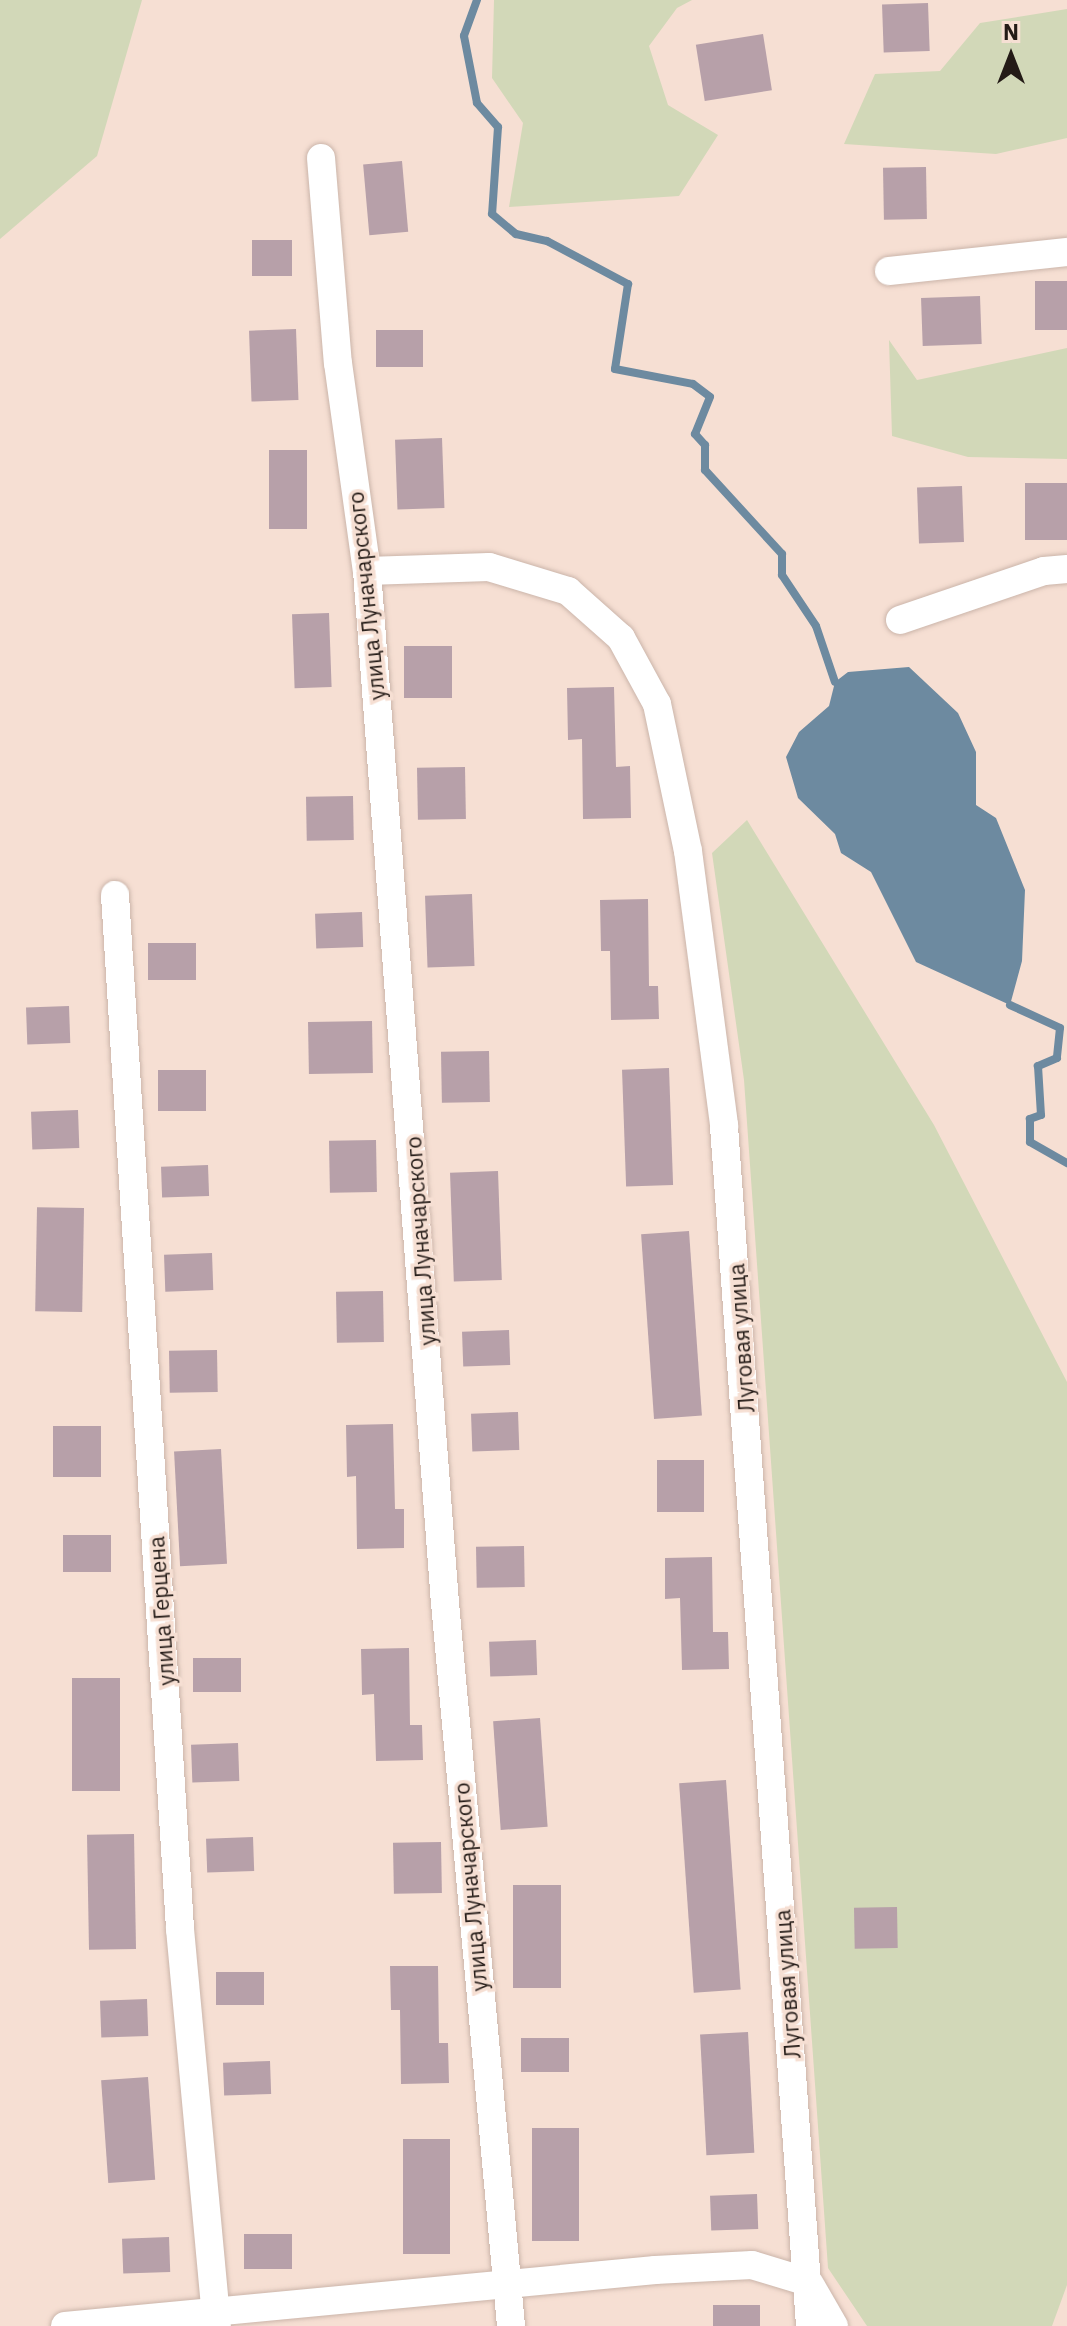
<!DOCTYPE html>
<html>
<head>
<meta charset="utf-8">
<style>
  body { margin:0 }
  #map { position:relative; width:1067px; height:2326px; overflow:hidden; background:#f6dfd3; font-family:"IBM Plex Sans",sans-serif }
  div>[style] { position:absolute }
  .green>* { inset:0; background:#d2d8b8 }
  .water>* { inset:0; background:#6d8aa0 }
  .stream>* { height:8px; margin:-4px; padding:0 4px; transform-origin:4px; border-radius:4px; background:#6d8aa0 }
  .building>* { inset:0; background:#b7a0a9; transform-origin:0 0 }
  .roads { filter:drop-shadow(0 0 2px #cbb5aa) drop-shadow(0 0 2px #cbb5aa) }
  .minor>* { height:28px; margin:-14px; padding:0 14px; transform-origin:14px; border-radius:14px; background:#fff }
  span { translate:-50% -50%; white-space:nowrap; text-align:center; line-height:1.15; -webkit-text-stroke:7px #f6dfd3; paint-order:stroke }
  .street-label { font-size:22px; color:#241b17 }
  .north { position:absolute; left:971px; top:16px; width:80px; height:80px; -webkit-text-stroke:6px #f6dfd3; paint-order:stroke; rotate:0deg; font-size:22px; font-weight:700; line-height:32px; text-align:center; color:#241b17 }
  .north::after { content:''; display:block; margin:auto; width:28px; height:36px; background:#241b17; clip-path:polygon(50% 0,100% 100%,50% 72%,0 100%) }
</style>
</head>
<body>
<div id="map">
  <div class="green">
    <i style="clip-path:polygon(0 0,142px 0,97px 156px,0 239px)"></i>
    <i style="clip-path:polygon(494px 0,692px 0,677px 8px,649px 46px,668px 105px,718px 135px,679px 196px,509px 207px,523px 123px,492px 78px)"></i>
    <i style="clip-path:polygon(1067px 9px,1067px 138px,996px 154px,844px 144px,875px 74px,940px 71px,980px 23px)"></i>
    <i style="clip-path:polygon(889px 340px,917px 380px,1067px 348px,1067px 459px,968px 457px,892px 436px)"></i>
    <i style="clip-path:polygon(747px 820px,934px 1125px,1067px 1382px,1067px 2285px,1052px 2326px,867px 2326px,828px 2268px,744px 1080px,712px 853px)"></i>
  </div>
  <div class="water">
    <i style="clip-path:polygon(909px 667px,958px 713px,976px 752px,976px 805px,996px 818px,1025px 890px,1022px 961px,1010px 1005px,916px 962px,871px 872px,841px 853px,835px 834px,798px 798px,786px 757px,799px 732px,829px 706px,835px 682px,848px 672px)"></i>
  </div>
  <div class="stream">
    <i style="left:477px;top:0;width:38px;rotate:110deg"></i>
    <i style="left:464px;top:36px;width:68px;rotate:79deg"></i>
    <i style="left:477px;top:103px;width:32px;rotate:49deg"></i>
    <i style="left:498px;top:127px;width:87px;rotate:93.9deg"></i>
    <i style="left:492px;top:214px;width:31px;rotate:40deg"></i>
    <i style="left:516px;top:234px;width:32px;rotate:13deg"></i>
    <i style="left:547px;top:241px;width:92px;rotate:28deg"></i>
    <i style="left:628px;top:284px;width:86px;rotate:98.7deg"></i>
    <i style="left:615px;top:369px;width:79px;rotate:10.9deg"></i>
    <i style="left:693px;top:384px;width:21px;rotate:37deg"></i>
    <i style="left:710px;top:397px;width:40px;rotate:112deg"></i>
    <i style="left:695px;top:434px;width:15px;rotate:48deg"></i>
    <i style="left:705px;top:445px;width:25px;rotate:90deg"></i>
    <i style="left:705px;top:470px;width:114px;rotate:47.5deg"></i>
    <i style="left:782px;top:554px;width:21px;rotate:90deg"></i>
    <i style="left:782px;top:575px;width:61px;rotate:56.3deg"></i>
    <i style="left:816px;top:626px;width:59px;rotate:71.3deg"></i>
    <i style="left:1010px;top:1005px;width:55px;rotate:24.7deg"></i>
    <i style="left:1060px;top:1028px;width:30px;rotate:96deg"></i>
    <i style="left:1057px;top:1058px;width:21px;rotate:157deg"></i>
    <i style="left:1038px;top:1066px;width:49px;rotate:86.5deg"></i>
    <i style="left:1041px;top:1115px;width:12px;rotate:160deg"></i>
    <i style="left:1030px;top:1119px;width:23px;rotate:90deg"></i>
    <i style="left:1030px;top:1142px;width:43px;rotate:29.6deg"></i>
  </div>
  <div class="building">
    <i style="left:928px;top:3px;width:48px;height:46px;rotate:88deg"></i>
    <i style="left:763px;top:34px;width:57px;height:68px;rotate:81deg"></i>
    <i style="left:402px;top:161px;width:71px;height:39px;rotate:85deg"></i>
    <i style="left:926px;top:167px;width:52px;height:43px;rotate:89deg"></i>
    <i style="left:292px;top:240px;width:36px;height:40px;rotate:90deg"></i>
    <i style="left:1067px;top:281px;width:49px;height:32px;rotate:90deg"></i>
    <i style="left:980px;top:296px;width:48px;height:59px;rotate:88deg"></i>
    <i style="left:296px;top:329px;width:71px;height:47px;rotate:88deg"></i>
    <i style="left:423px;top:330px;width:37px;height:47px;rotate:90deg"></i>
    <i style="left:442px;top:438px;width:70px;height:47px;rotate:88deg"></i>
    <i style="left:269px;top:450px;width:38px;height:79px"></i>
    <i style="left:1067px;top:483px;width:57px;height:42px;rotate:90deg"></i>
    <i style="left:962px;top:486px;width:56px;height:45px;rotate:88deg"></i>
    <i style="left:329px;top:613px;width:74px;height:37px;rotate:88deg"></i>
    <i style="left:404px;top:646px;width:48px;height:52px"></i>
    <i style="clip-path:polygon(614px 687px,616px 767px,630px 766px,631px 818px,583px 819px,582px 739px,568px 740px,567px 688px)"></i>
    <i style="left:465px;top:767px;width:52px;height:48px;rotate:89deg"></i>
    <i style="left:353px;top:796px;width:44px;height:47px;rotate:89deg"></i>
    <i style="left:472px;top:894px;width:72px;height:47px;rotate:88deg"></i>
    <i style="clip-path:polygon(648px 899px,649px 986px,658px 986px,659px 1019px,611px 1020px,610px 951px,601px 951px,600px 900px)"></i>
    <i style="left:362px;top:912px;width:35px;height:47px;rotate:88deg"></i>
    <i style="left:196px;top:943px;width:37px;height:48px;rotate:90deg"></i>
    <i style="left:69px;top:1006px;width:37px;height:43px;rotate:88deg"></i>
    <i style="left:372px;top:1021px;width:52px;height:64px;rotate:89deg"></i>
    <i style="left:489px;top:1051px;width:51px;height:48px;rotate:89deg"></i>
    <i style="left:669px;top:1068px;width:117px;height:47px;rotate:88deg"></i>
    <i style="left:206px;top:1070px;width:41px;height:48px;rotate:90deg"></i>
    <i style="left:78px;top:1110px;width:38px;height:47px;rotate:88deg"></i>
    <i style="left:376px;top:1140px;width:52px;height:47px;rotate:89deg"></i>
    <i style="left:208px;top:1165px;width:31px;height:47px;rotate:88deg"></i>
    <i style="left:498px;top:1171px;width:109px;height:48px;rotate:88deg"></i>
    <i style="left:84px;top:1208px;width:104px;height:47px;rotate:91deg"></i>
    <i style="left:689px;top:1231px;width:185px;height:48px;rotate:86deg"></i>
    <i style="left:212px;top:1253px;width:37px;height:48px;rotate:88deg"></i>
    <i style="left:383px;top:1291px;width:51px;height:47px;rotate:89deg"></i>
    <i style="left:509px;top:1330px;width:35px;height:47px;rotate:88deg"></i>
    <i style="left:217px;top:1350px;width:42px;height:48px;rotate:89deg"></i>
    <i style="left:518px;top:1412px;width:38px;height:47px;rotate:88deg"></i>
    <i style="clip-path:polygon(393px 1424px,395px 1509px,404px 1509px,404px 1548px,357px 1549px,356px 1476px,347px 1477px,346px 1425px)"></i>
    <i style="left:101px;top:1426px;width:51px;height:48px;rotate:90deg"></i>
    <i style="left:221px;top:1449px;width:115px;height:47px;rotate:87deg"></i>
    <i style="left:657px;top:1460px;width:47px;height:52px"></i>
    <i style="left:111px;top:1535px;width:37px;height:48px;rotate:90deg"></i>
    <i style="left:524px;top:1546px;width:41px;height:48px;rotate:89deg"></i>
    <i style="clip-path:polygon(712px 1557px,713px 1632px,728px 1632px,729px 1669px,682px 1670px,680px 1598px,665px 1599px,665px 1558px)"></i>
    <i style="left:536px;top:1640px;width:35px;height:47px;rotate:88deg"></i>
    <i style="clip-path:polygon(409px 1648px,410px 1725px,422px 1725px,423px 1760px,376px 1761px,374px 1694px,362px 1695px,361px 1649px)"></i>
    <i style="left:193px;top:1658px;width:48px;height:34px"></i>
    <i style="left:120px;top:1678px;width:113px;height:48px;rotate:90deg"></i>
    <i style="left:540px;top:1718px;width:109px;height:47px;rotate:86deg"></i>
    <i style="left:238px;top:1743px;width:38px;height:47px;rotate:88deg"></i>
    <i style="left:726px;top:1780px;width:210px;height:47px;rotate:86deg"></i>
    <i style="left:134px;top:1834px;width:115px;height:47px;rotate:89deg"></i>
    <i style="left:253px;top:1837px;width:34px;height:47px;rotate:88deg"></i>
    <i style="left:441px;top:1842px;width:51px;height:48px;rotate:89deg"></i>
    <i style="left:513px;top:1885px;width:48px;height:103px"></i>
    <i style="left:897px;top:1907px;width:41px;height:43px;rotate:89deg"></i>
    <i style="clip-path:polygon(390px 1966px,438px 1966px,439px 2043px,448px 2043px,449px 2083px,401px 2084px,400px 2010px,391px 2010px)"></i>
    <i style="left:264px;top:1972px;width:33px;height:48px;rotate:90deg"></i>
    <i style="left:147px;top:1999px;width:37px;height:47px;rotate:88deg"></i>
    <i style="left:748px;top:2032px;width:121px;height:48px;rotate:87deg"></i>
    <i style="left:569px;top:2038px;width:34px;height:48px;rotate:90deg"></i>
    <i style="left:270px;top:2061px;width:33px;height:47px;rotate:88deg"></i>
    <i style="left:148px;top:2077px;width:103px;height:47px;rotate:86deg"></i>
    <i style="left:532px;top:2128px;width:47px;height:113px"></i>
    <i style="left:403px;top:2139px;width:47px;height:115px"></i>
    <i style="left:757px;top:2194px;width:35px;height:47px;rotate:88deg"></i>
    <i style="left:292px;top:2234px;width:35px;height:48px;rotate:90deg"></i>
    <i style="left:169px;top:2237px;width:35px;height:47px;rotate:88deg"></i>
    <i style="left:760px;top:2305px;width:21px;height:47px;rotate:90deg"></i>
  </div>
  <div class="roads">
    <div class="minor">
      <i style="left:321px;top:158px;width:206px;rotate:85.3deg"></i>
      <i style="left:338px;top:363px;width:210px;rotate:82.1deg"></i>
      <i style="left:367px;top:571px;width:1035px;rotate:85.68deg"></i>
      <i style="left:445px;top:1603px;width:726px;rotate:84.78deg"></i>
      <i style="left:889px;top:271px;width:179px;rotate:-6.1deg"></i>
      <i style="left:367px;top:571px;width:122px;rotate:-1.9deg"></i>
      <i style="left:489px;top:567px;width:83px;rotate:16.9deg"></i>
      <i style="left:568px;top:591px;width:71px;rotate:41.6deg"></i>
      <i style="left:621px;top:638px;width:75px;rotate:61.4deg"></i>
      <i style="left:657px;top:704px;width:150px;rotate:78.1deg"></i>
      <i style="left:688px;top:851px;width:277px;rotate:82.5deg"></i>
      <i style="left:724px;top:1126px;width:1203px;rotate:85.9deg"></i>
      <i style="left:900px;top:620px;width:152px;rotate:-18.8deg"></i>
      <i style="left:1044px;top:571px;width:23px;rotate:-5deg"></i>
      <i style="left:115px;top:895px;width:1036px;rotate:86.4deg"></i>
      <i style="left:180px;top:1929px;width:399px;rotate:84.7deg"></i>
      <i style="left:811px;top:2286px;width:46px;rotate:60.1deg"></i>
      <i style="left:65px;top:2326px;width:593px;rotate:-5.42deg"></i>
      <i style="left:655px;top:2270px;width:97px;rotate:-3deg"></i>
      <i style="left:752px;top:2265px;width:59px;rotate:16.9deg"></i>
    </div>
  </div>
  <div class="street-label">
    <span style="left:366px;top:596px;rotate:-96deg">улица Луначарского</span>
    <span style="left:420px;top:1241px;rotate:-94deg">улица Луначарского</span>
    <span style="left:741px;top:1338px;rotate:-94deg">Луговая улица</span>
    <span style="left:161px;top:1611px;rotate:-94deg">улица Герцена</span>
    <span style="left:470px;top:1887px;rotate:-95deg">улица Луначарского</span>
    <span style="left:787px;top:1984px;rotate:-94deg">Луговая улица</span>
  </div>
  <div class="north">N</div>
</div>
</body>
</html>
